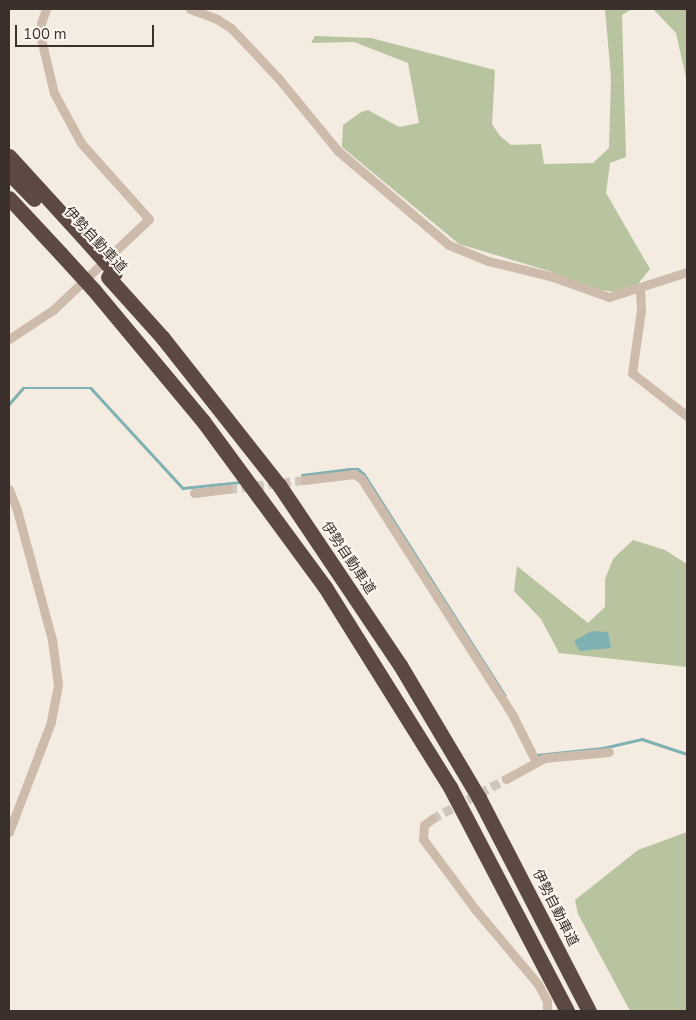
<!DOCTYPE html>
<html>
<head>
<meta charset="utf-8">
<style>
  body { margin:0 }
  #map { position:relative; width:696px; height:1020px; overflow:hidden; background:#f4ebe1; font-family:"Nunito Sans","Noto Sans JP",sans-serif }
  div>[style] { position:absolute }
  .green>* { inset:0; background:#b8c4a0 }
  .water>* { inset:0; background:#7fb0b2 }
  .stream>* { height:2.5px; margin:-1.25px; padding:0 1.25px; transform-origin:1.25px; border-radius:1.25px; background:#7fb0b2 }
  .street-tunnel>* { height:9px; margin-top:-4.5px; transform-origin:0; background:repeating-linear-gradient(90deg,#cfc6bd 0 9px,transparent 0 13.5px) }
  .street>* { height:9px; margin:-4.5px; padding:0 4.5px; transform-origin:4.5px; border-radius:4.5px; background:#cdbbac }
  .highway>* { height:15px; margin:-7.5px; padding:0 7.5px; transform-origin:7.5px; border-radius:7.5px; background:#5c4a42 }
  .highway-bridge>* { height:15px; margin:-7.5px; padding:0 7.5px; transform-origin:7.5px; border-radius:7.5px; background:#5c4a42 }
  span { translate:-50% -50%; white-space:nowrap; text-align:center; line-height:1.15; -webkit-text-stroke:4px #fbf5ee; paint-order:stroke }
  .street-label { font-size:14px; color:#3b302b }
  .frame { position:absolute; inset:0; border:10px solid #3b302b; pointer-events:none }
  .scale { position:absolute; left:15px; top:25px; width:139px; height:22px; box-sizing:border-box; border:2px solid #3b302b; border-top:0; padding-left:6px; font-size:15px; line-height:18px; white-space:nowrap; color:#3b302b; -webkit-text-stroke:4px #fbf5ee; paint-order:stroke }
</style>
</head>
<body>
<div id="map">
  <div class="green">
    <i style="clip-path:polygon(605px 9px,632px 9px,622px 15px,626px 157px,610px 163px,606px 193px,650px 269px,637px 285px,615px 292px,587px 288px,549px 271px,459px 244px,342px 147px,343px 125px,361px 112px,368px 110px,399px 127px,419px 123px,408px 63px,354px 42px,311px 43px,315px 36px,371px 38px,495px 70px,492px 124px,500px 136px,511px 145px,541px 144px,544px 164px,593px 163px,609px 148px,611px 78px)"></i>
    <i style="clip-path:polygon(653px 9px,687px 9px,687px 82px,676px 33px)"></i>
    <i style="clip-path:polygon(633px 540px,665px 550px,687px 564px,687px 667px,559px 653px,541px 619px,514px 591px,517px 566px,588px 623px,605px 607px,605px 579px,613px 559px)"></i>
    <i style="clip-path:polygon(687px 832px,687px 1011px,630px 1011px,578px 914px,575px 900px,638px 850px)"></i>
  </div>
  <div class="water">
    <i style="clip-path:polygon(592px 631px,608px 632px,611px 648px,580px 651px,574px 641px)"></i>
  </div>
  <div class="stream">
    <i style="left:9px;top:404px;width:21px;rotate:-49deg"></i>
    <i style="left:23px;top:388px;width:68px"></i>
    <i style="left:91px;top:388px;width:136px;rotate:47.4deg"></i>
    <i style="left:183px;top:488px;width:58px;rotate:-5.9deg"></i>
    <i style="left:302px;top:475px;width:48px;rotate:-7.1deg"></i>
    <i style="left:350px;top:469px;width:8px"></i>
    <i style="left:358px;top:469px;width:8px;rotate:40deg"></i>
    <i style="left:364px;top:474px;width:262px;rotate:57.5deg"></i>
    <i style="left:537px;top:755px;width:66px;rotate:-6.1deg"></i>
    <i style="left:603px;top:748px;width:40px;rotate:-13deg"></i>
    <i style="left:642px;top:739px;width:47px;rotate:18.4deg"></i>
  </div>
  <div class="street-tunnel">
    <i style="left:228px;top:489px;width:77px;rotate:-6.8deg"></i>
    <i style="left:432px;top:819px;width:84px;rotate:-28.4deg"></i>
  </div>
  <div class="street">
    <i style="left:190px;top:9px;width:29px;rotate:20deg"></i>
    <i style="left:217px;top:19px;width:17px;rotate:33deg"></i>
    <i style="left:231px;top:28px;width:70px;rotate:46.7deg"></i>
    <i style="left:279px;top:79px;width:93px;rotate:50.7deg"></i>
    <i style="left:338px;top:151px;width:145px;rotate:40.3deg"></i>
    <i style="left:449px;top:245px;width:42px;rotate:22.3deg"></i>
    <i style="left:488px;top:261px;width:64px;rotate:13.6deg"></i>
    <i style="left:550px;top:276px;width:63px;rotate:19.6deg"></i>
    <i style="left:609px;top:297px;width:82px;rotate:-17.8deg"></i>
    <i style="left:640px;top:290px;width:20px;rotate:87deg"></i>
    <i style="left:641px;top:310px;width:64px;rotate:98.1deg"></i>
    <i style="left:632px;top:373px;width:70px;rotate:38deg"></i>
    <i style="left:9px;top:339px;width:53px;rotate:-33.4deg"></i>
    <i style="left:53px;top:310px;width:132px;rotate:-43.5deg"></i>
    <i style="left:149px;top:219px;width:102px;rotate:-131.8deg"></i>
    <i style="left:81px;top:143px;width:57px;rotate:-118.4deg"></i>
    <i style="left:54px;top:93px;width:56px;rotate:-103.5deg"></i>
    <i style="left:41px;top:39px;width:16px;rotate:-90deg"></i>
    <i style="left:41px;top:23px;width:15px;rotate:-70deg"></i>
    <i style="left:304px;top:480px;width:50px;rotate:-6.8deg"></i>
    <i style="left:354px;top:474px;width:8px;rotate:30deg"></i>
    <i style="left:361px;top:478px;width:282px;rotate:57.4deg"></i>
    <i style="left:513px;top:716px;width:51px;rotate:63.4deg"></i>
    <i style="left:9px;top:489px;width:22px;rotate:69deg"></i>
    <i style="left:17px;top:510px;width:135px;rotate:74.9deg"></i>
    <i style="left:52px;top:640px;width:45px;rotate:82.4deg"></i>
    <i style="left:58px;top:685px;width:38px;rotate:101deg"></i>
    <i style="left:51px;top:722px;width:118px;rotate:110.9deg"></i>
    <i style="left:194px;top:493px;width:34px;rotate:-7deg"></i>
    <i style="left:506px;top:779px;width:43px;rotate:-28.9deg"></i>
    <i style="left:544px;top:758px;width:65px;rotate:-5.3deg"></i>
    <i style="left:432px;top:819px;width:10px;rotate:143deg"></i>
    <i style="left:424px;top:825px;width:14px;rotate:94deg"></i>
    <i style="left:423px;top:839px;width:87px;rotate:53.4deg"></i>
    <i style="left:475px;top:909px;width:98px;rotate:50deg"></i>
    <i style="left:538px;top:984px;width:19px;rotate:62deg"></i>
    <i style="left:547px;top:1001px;width:10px;rotate:90deg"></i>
  </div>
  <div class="highway">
    <i style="left:9px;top:156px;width:110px;rotate:47.6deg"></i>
    <i style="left:9px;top:173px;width:36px;rotate:46deg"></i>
    <i style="left:9px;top:198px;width:76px;rotate:47.1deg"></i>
    <i style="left:108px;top:277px;width:81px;rotate:48deg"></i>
    <i style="left:162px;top:337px;width:189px;rotate:51.7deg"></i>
    <i style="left:279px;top:485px;width:217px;rotate:56.1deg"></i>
    <i style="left:400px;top:665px;width:155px;rotate:59.3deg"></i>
    <i style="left:479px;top:798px;width:240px;rotate:62.7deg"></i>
    <i style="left:93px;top:289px;width:172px;rotate:50.2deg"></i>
    <i style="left:203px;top:421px;width:206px;rotate:53.7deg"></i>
    <i style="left:325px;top:587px;width:236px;rotate:58deg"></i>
    <i style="left:450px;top:787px;width:253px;rotate:62.4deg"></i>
  </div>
  <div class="highway-bridge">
    <i style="left:83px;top:237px;width:48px;rotate:48.4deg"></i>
    <i style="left:61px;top:254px;width:47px;rotate:47.6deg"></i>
  </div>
  <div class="street-label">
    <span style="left:95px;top:240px;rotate:47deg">伊勢自動車道</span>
    <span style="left:348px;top:558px;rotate:56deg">伊勢自動車道</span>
    <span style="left:555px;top:908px;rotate:63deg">伊勢自動車道</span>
  </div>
  <div class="frame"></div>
  <div class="scale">100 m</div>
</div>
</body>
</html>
